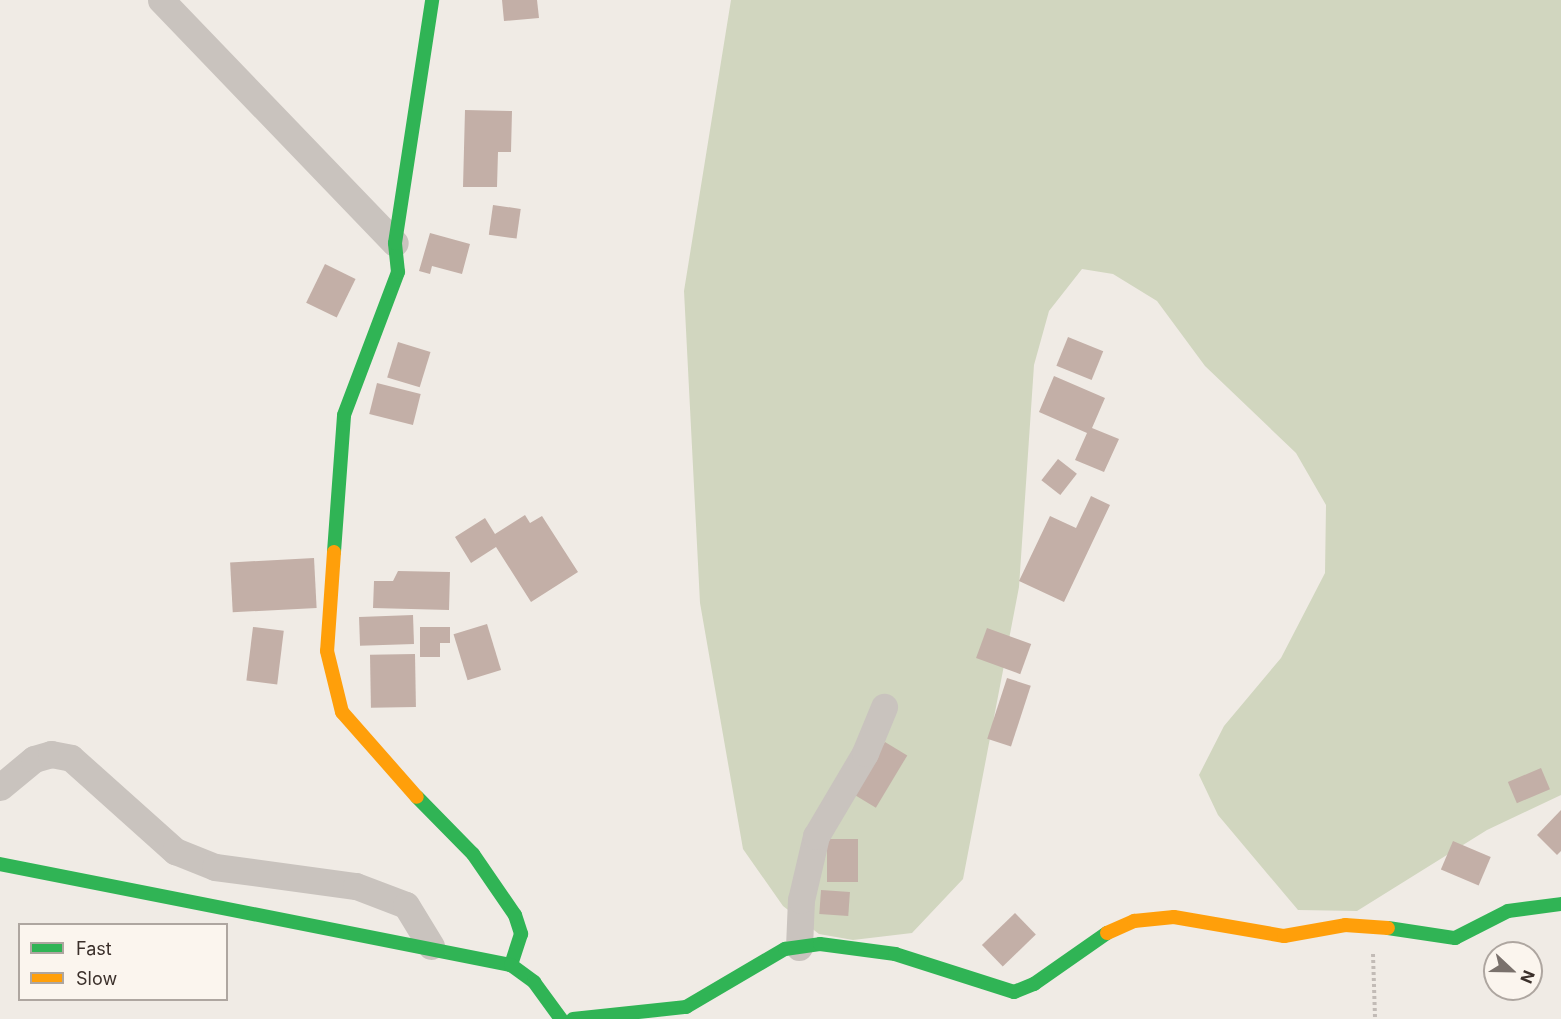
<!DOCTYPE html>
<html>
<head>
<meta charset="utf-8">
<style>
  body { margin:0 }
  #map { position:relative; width:1561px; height:1019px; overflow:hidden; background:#f0ebe5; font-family:Inter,sans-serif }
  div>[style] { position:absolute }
  .green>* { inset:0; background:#d1d6bf }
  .building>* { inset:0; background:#c3afa7; transform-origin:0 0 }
  .path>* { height:4px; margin-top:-2px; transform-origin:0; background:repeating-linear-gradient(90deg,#c2bbb6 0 3px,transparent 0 6px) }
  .street>* { height:27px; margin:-13.5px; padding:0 13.5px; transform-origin:13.5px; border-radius:13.5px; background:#c9c3be }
  .fast>* { height:14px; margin:-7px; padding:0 7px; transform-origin:7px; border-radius:7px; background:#30b455 }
  .slow>* { height:14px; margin:-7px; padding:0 7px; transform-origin:7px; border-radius:7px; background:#ff9f0a }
  span { translate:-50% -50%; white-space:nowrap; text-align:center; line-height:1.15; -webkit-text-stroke:6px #fbf5ee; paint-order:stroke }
  .legend { position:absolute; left:18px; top:923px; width:210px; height:78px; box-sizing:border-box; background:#fbf5ee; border:2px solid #aea6a0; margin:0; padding:8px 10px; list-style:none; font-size:18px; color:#3b302b }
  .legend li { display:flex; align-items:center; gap:12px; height:30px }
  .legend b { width:30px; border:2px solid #aea6a0 }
  .north { position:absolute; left:1483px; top:941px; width:60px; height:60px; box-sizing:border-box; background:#fbf5ee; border:2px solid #aea6a0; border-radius:50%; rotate:112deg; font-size:16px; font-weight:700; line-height:24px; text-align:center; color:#3b302b }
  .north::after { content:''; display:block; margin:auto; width:21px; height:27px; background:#7a716c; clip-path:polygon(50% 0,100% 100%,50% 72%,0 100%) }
</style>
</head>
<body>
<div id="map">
  <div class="green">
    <i style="clip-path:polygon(731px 0,1561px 0,1561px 795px,1487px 830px,1357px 911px,1298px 910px,1218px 815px,1199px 775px,1224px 726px,1281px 658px,1325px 573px,1326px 505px,1296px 453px,1205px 366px,1157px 301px,1113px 274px,1082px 269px,1049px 311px,1034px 365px,1019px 587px,963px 879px,912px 933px,853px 940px,819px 934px,783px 906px,743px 849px,700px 603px,684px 291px)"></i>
  </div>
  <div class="building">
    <i style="clip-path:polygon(502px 0,537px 0,539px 18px,504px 21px)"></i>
    <i style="clip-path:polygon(465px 110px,512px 111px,511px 152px,498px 152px,497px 187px,463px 187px)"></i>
    <i style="left:493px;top:205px;width:28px;height:30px;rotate:8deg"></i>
    <i style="clip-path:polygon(430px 233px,470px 244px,462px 274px,432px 266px,430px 274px,419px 271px)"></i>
    <i style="left:325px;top:264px;width:34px;height:43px;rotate:26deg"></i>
    <i style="left:1068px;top:337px;width:38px;height:31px;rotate:22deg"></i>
    <i style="left:398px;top:342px;width:34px;height:37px;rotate:17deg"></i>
    <i style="clip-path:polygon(1054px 376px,1105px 398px,1092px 428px,1119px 439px,1104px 472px,1075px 460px,1087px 433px,1039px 412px)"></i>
    <i style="left:377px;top:383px;width:45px;height:32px;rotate:14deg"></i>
    <i style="left:1058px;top:459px;width:24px;height:27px;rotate:38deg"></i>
    <i style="clip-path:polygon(1091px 496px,1110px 505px,1064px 602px,1019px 581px,1050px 516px,1076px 528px)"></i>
    <i style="clip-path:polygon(525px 515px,530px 523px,542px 516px,578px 572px,531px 602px,496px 547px,471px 563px,455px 537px,485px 518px,495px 534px)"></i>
    <i style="left:314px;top:558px;width:50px;height:84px;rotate:87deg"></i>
    <i style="clip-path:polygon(398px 571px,450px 572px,449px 610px,373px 608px,374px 581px,393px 581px)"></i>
    <i style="left:413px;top:615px;width:29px;height:54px;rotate:88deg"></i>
    <i style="left:487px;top:624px;width:48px;height:35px;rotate:73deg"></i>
    <i style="left:253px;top:627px;width:31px;height:54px;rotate:7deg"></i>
    <i style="clip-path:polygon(420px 627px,450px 627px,450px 643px,440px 643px,440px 657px,420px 657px)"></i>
    <i style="left:987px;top:628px;width:47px;height:32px;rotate:20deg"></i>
    <i style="left:415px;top:654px;width:53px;height:45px;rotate:89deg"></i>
    <i style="left:1007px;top:678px;width:25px;height:64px;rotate:18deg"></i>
    <i style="left:885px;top:742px;width:26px;height:61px;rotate:31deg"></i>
    <i style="left:1541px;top:768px;width:23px;height:36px;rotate:67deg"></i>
    <i style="clip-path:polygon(1561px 810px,1561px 851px,1557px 855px,1537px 835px)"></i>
    <i style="left:827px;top:839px;width:31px;height:43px"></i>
    <i style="left:1453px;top:841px;width:41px;height:31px;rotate:23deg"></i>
    <i style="left:821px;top:890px;width:29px;height:24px;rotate:4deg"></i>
    <i style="left:1015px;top:913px;width:30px;height:46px;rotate:46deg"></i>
  </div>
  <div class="path">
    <i style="left:1373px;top:954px;width:65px;rotate:88.2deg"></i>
  </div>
  <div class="street">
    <i style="left:161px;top:0;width:337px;rotate:46.1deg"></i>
    <i style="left:0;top:787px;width:44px;rotate:-39.5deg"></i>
    <i style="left:34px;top:759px;width:18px;rotate:-16deg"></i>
    <i style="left:51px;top:754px;width:20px;rotate:11deg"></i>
    <i style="left:71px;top:758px;width:140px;rotate:41.8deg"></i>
    <i style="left:175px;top:851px;width:43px;rotate:21.8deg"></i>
    <i style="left:215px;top:867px;width:142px;rotate:7.7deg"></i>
    <i style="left:356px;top:886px;width:53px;rotate:20.8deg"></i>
    <i style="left:406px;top:905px;width:48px;rotate:58.6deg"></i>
    <i style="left:799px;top:947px;width:47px;rotate:-87.6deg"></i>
    <i style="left:801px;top:900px;width:66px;rotate:-76.8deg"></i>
    <i style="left:816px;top:836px;width:96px;rotate:-59.4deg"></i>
    <i style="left:865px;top:753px;width:50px;rotate:-67.6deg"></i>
  </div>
  <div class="fast">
    <i style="left:334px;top:552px;width:137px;rotate:-85.8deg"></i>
    <i style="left:344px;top:415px;width:153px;rotate:-69.3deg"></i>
    <i style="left:398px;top:272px;width:29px;rotate:-96deg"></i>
    <i style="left:395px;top:243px;width:246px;rotate:-81.3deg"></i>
    <i style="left:417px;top:797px;width:80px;rotate:45.5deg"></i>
    <i style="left:473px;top:854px;width:74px;rotate:55.5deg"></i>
    <i style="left:515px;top:915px;width:20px;rotate:72deg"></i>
    <i style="left:521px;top:934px;width:33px;rotate:108deg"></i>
    <i style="left:0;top:864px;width:521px;rotate:11.18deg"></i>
    <i style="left:511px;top:965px;width:29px;rotate:36deg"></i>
    <i style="left:534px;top:982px;width:46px;rotate:53.9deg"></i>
    <i style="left:1388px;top:928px;width:68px;rotate:8.5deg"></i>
    <i style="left:1455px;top:938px;width:59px;rotate:-27deg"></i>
    <i style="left:1508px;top:911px;width:53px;rotate:-7.5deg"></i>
    <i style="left:573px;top:1019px;width:114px;rotate:-6.1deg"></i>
    <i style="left:686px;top:1007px;width:115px;rotate:-30.4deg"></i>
    <i style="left:785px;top:949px;width:35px;rotate:-8deg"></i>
    <i style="left:820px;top:944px;width:76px;rotate:7.6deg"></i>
    <i style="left:895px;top:954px;width:125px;rotate:17.7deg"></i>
    <i style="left:1014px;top:992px;width:22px;rotate:-22deg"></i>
    <i style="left:1034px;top:984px;width:89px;rotate:-34.9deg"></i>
  </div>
  <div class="slow">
    <i style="left:334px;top:552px;width:99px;rotate:94deg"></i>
    <i style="left:327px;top:651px;width:63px;rotate:76.2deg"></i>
    <i style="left:342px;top:712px;width:113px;rotate:48.6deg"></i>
    <i style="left:1107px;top:933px;width:30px;rotate:-24deg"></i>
    <i style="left:1134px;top:921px;width:40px;rotate:-5.7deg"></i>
    <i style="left:1174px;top:917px;width:112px;rotate:9.8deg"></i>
    <i style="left:1284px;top:936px;width:62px;rotate:-10.2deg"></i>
    <i style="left:1345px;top:925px;width:43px;rotate:4deg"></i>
  </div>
  <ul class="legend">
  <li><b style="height:8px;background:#30b455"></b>Fast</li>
  <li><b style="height:8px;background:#ff9f0a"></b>Slow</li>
  </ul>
  <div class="north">N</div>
</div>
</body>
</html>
